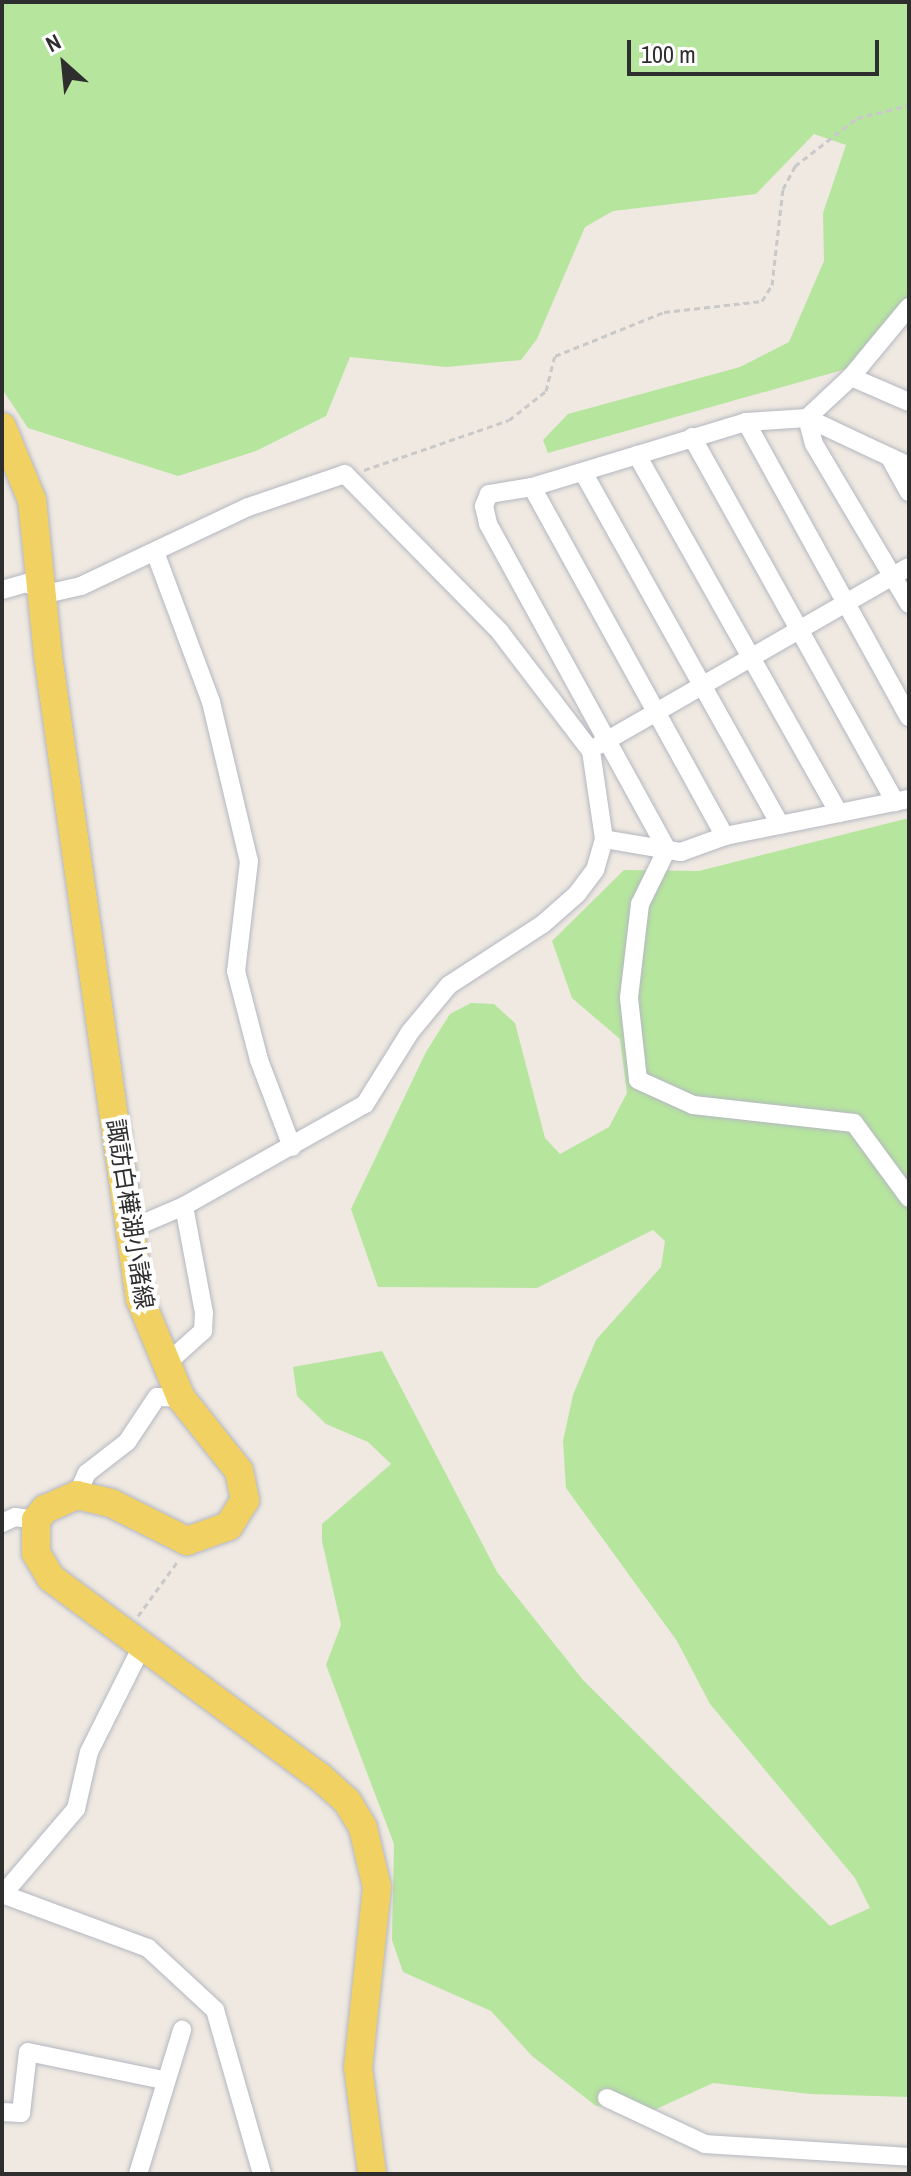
<!DOCTYPE html>
<html>
<head>
<meta charset="utf-8">
<style>
  body { margin:0 }
  #map { position:relative; width:911px; height:2176px; overflow:hidden; background:#efe9e1; font-family:"Archivo Narrow","Noto Sans JP",sans-serif }
  div>[style] { position:absolute }
  .green>* { inset:0; background:#b6e59e }
  .path>* { height:3px; margin-top:-1.5px; transform-origin:0; background:repeating-linear-gradient(90deg,#c9c9c9 0 6px,transparent 0 10px) }
  .roads { filter:drop-shadow(0 0 2px #b4b7c1) drop-shadow(0 0 2px #b4b7c1) }
  .street>* { height:18px; margin:-9px; padding:0 9px; transform-origin:9px; border-radius:9px; background:#fff }
  .primary>* { height:28px; margin:-14px; padding:0 14px; transform-origin:14px; border-radius:14px; background:#f2d163 }
  span { translate:-50% -50%; white-space:nowrap; text-align:center; line-height:1.15; -webkit-text-stroke:8px #fff; paint-order:stroke }
  .street-label { font-size:24px; color:#2e2e2e }
  .frame { position:absolute; inset:0; border:4px solid #2e2e2e; pointer-events:none }
  .north { position:absolute; left:24px; top:24px; width:80px; height:80px; -webkit-text-stroke:6px #fff; paint-order:stroke; rotate:333deg; font-size:22px; font-weight:700; line-height:32px; text-align:center; color:#2e2e2e }
  .north::after { content:''; display:block; margin:auto; width:28px; height:36px; background:#2e2e2e; clip-path:polygon(50% 0,100% 100%,50% 72%,0 100%) }
  .scale { position:absolute; left:627px; top:40px; width:252px; height:36px; box-sizing:border-box; border:4px solid #2e2e2e; border-top:0; padding-left:10px; font-size:24px; line-height:28px; white-space:nowrap; color:#2e2e2e; -webkit-text-stroke:6px #fff; paint-order:stroke }
</style>
</head>
<body>
<div id="map">
  <div class="green">
    <i style="clip-path:polygon(2px 2px,909px 2px,909px 315px,846px 369px,548px 453px,543px 440px,568px 414px,740px 367px,789px 342px,824px 261px,823px 213px,846px 145px,814px 134px,756px 194px,613px 211px,585px 227px,537px 339px,521px 360px,446px 367px,350px 357px,326px 416px,256px 451px,178px 476px,28px 428px,2px 389px)"></i>
    <i style="clip-path:polygon(909px 818px,909px 2097px,810px 2094px,713px 2083px,654px 2110px,596px 2106px,532px 2056px,491px 2011px,403px 1972px,392px 1940px,394px 1844px,326px 1665px,341px 1625px,322px 1541px,322px 1524px,391px 1464px,368px 1442px,326px 1424px,297px 1396px,293px 1367px,382px 1351px,497px 1572px,583px 1680px,830px 1926px,870px 1908px,855px 1878px,710px 1704px,677px 1641px,566px 1488px,563px 1441px,573px 1395px,596px 1340px,661px 1267px,665px 1241px,653px 1230px,537px 1288px,378px 1287px,351px 1209px,426px 1052px,450px 1014px,471px 1003px,494px 1004px,515px 1023px,545px 1138px,560px 1154px,609px 1127px,627px 1093px,620px 1039px,572px 998px,552px 941px,624px 870px,699px 871px)"></i>
  </div>
  <div class="path">
    <i style="left:364px;top:470px;width:153px;rotate:-19deg"></i>
    <i style="left:509px;top:420px;width:47px;rotate:-38.1deg"></i>
    <i style="left:546px;top:391px;width:36px;rotate:-76deg"></i>
    <i style="left:555px;top:356px;width:118px;rotate:-22deg"></i>
    <i style="left:664px;top:312px;width:99px;rotate:-6.4deg"></i>
    <i style="left:762px;top:301px;width:19px;rotate:-58deg"></i>
    <i style="left:772px;top:285px;width:97px;rotate:-83.5deg"></i>
    <i style="left:783px;top:189px;width:26px;rotate:-62deg"></i>
    <i style="left:795px;top:166px;width:78px;rotate:-37.7deg"></i>
    <i style="left:857px;top:118px;width:54px;rotate:-14deg"></i>
    <i style="left:138px;top:1616px;width:68px;rotate:-54deg"></i>
  </div>
  <div class="roads">
    <div class="street">
      <i style="left:851px;top:377px;width:63px;rotate:23.3deg"></i>
      <i style="left:807px;top:418px;width:27px;rotate:75deg"></i>
      <i style="left:814px;top:444px;width:186px;rotate:59.3deg"></i>
      <i style="left:807px;top:418px;width:60px;rotate:-43deg"></i>
      <i style="left:851px;top:377px;width:91px;rotate:-50.4deg"></i>
      <i style="left:746px;top:422px;width:337px;rotate:61.1deg"></i>
      <i style="left:692px;top:437px;width:418px;rotate:60.9deg"></i>
      <i style="left:637px;top:455px;width:411px;rotate:60.6deg"></i>
      <i style="left:890px;top:458px;width:39px;rotate:61deg"></i>
      <i style="left:909px;top:466px;width:113px;rotate:-154.8deg"></i>
      <i style="left:807px;top:418px;width:61px;rotate:176.2deg"></i>
      <i style="left:746px;top:422px;width:224px;rotate:163.1deg"></i>
      <i style="left:532px;top:487px;width:44px;rotate:170.8deg"></i>
      <i style="left:489px;top:494px;width:13px;rotate:113deg"></i>
      <i style="left:484px;top:506px;width:18px;rotate:77deg"></i>
      <i style="left:488px;top:524px;width:371px;rotate:61.2deg"></i>
      <i style="left:667px;top:849px;width:61px;rotate:116.1deg"></i>
      <i style="left:640px;top:904px;width:95px;rotate:96.7deg"></i>
      <i style="left:629px;top:998px;width:82px;rotate:83.7deg"></i>
      <i style="left:638px;top:1080px;width:60px;rotate:24.4deg"></i>
      <i style="left:693px;top:1105px;width:162px;rotate:6.4deg"></i>
      <i style="left:854px;top:1123px;width:93px;rotate:53.7deg"></i>
      <i style="left:583px;top:472px;width:404px;rotate:60.8deg"></i>
      <i style="left:532px;top:487px;width:399px;rotate:61.1deg"></i>
      <i style="left:155px;top:552px;width:160px;rotate:69.5deg"></i>
      <i style="left:211px;top:702px;width:163px;rotate:76.6deg"></i>
      <i style="left:249px;top:861px;width:111px;rotate:96.7deg"></i>
      <i style="left:236px;top:971px;width:92px;rotate:75.5deg"></i>
      <i style="left:259px;top:1060px;width:93px;rotate:69.2deg"></i>
      <i style="left:2px;top:590px;width:26px;rotate:-16deg"></i>
      <i style="left:27px;top:583px;width:22px;rotate:30deg"></i>
      <i style="left:46px;top:594px;width:36px;rotate:-13deg"></i>
      <i style="left:81px;top:586px;width:185px;rotate:-25.3deg"></i>
      <i style="left:248px;top:507px;width:102px;rotate:-18.8deg"></i>
      <i style="left:345px;top:474px;width:221px;rotate:45.5deg"></i>
      <i style="left:500px;top:632px;width:150px;rotate:52.6deg"></i>
      <i style="left:591px;top:751px;width:89px;rotate:81.6deg"></i>
      <i style="left:604px;top:839px;width:32px;rotate:106deg"></i>
      <i style="left:595px;top:870px;width:30px;rotate:127deg"></i>
      <i style="left:577px;top:894px;width:45px;rotate:138.6deg"></i>
      <i style="left:543px;top:924px;width:112px;rotate:147deg"></i>
      <i style="left:449px;top:985px;width:61px;rotate:129.7deg"></i>
      <i style="left:410px;top:1032px;width:85px;rotate:122deg"></i>
      <i style="left:365px;top:1104px;width:208px;rotate:150.6deg"></i>
      <i style="left:184px;top:1206px;width:61px;rotate:156.8deg"></i>
      <i style="left:599px;top:745px;width:357px;rotate:-29.9deg"></i>
      <i style="left:604px;top:839px;width:78px;rotate:9.6deg"></i>
      <i style="left:681px;top:852px;width:47px;rotate:-20deg"></i>
      <i style="left:725px;top:836px;width:188px;rotate:-11.4deg"></i>
      <i style="left:175px;top:1356px;width:38px;rotate:-42deg"></i>
      <i style="left:203px;top:1331px;width:18px;rotate:-87deg"></i>
      <i style="left:204px;top:1313px;width:109px;rotate:-100.6deg"></i>
      <i style="left:77px;top:1495px;width:24px;rotate:-66deg"></i>
      <i style="left:87px;top:1473px;width:51px;rotate:-37.8deg"></i>
      <i style="left:127px;top:1442px;width:54px;rotate:-56.3deg"></i>
      <i style="left:157px;top:1397px;width:24px;rotate:2deg"></i>
      <i style="left:2px;top:1523px;width:14px;rotate:-25deg"></i>
      <i style="left:15px;top:1517px;width:21px;rotate:8deg"></i>
      <i style="left:4px;top:1893px;width:111px;rotate:-49.4deg"></i>
      <i style="left:76px;top:1809px;width:58px;rotate:-77.2deg"></i>
      <i style="left:89px;top:1752px;width:116px;rotate:-63.4deg"></i>
      <i style="left:2px;top:1894px;width:156px;rotate:20.3deg"></i>
      <i style="left:148px;top:1948px;width:91px;rotate:42.8deg"></i>
      <i style="left:215px;top:2010px;width:171px;rotate:74deg"></i>
      <i style="left:607px;top:2098px;width:108px;rotate:25.1deg"></i>
      <i style="left:705px;top:2144px;width:204px;rotate:3.6deg"></i>
      <i style="left:2px;top:2112px;width:19px;rotate:3deg"></i>
      <i style="left:21px;top:2113px;width:61px;rotate:-83.5deg"></i>
      <i style="left:28px;top:2052px;width:138px;rotate:11.7deg"></i>
      <i style="left:138px;top:2174px;width:151px;rotate:-73deg"></i>
    </div>
    <div class="primary">
      <i style="left:2px;top:427px;width:79px;rotate:67.7deg"></i>
      <i style="left:32px;top:500px;width:156px;rotate:84.1deg"></i>
      <i style="left:48px;top:655px;width:651px;rotate:81.87deg"></i>
      <i style="left:140px;top:1299px;width:107px;rotate:67.5deg"></i>
      <i style="left:181px;top:1398px;width:93px;rotate:51.5deg"></i>
      <i style="left:239px;top:1471px;width:30px;rotate:78deg"></i>
      <i style="left:245px;top:1500px;width:31px;rotate:122deg"></i>
      <i style="left:229px;top:1526px;width:45px;rotate:160.3deg"></i>
      <i style="left:187px;top:1541px;width:85px;rotate:-153.4deg"></i>
      <i style="left:111px;top:1503px;width:35px;rotate:-167deg"></i>
      <i style="left:77px;top:1495px;width:35px;rotate:156deg"></i>
      <i style="left:45px;top:1509px;width:14px;rotate:129deg"></i>
      <i style="left:36px;top:1520px;width:33px;rotate:90deg"></i>
      <i style="left:36px;top:1553px;width:29px;rotate:59deg"></i>
      <i style="left:51px;top:1578px;width:333px;rotate:36.5deg"></i>
      <i style="left:319px;top:1776px;width:38px;rotate:42deg"></i>
      <i style="left:347px;top:1801px;width:31px;rotate:59deg"></i>
      <i style="left:363px;top:1828px;width:61px;rotate:76.7deg"></i>
      <i style="left:377px;top:1887px;width:181px;rotate:96deg"></i>
      <i style="left:358px;top:2067px;width:108px;rotate:82.5deg"></i>
    </div>
  </div>
  <div class="street-label">
    <span style="left:130px;top:1214px;rotate:81deg">諏訪白樺湖小諸線</span>
  </div>
  <div class="frame"></div>
  <div class="north">N</div>
  <div class="scale">100 m</div>
</div>
</body>
</html>
